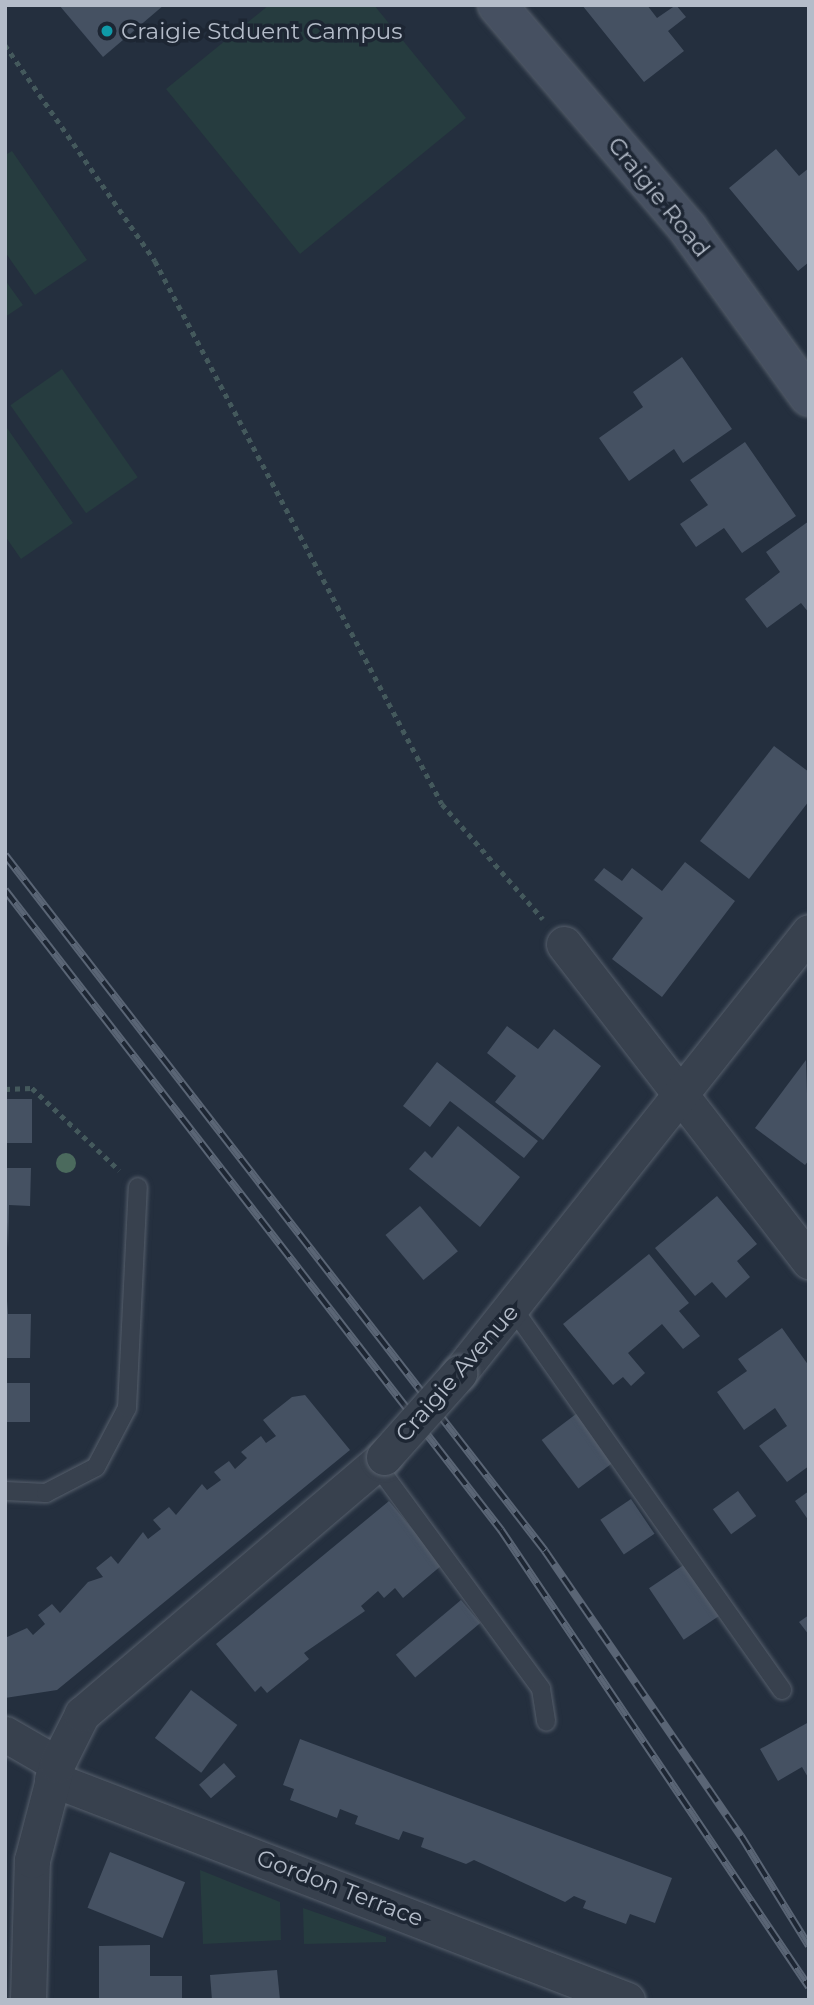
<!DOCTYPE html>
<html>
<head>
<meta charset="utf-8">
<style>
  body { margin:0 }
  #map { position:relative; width:814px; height:2005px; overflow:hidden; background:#242f3e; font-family:Montserrat,sans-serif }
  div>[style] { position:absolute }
  .green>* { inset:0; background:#263c3f; transform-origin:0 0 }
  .building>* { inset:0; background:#455162; transform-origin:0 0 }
  .path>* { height:4.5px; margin-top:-2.25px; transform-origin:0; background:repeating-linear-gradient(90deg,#44595c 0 5px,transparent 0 10px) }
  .roads { filter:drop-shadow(0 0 2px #565f6c) drop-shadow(0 0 2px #565f6c) }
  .service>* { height:18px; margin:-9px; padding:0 9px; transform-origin:9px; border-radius:9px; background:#38414e }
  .minor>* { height:35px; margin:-17.5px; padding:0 17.5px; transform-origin:17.5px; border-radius:17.5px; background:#38414e }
  .secondary>* { height:38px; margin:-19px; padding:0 19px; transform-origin:19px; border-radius:19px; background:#465061 }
  .rail>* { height:8px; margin-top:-4px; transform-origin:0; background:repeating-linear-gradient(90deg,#1d2633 0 16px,#5a6575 0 32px); box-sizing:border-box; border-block:2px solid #5a6575 }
  .bridges { filter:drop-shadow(0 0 2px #565f6c) drop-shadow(0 0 2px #565f6c) }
  .minor-bridge>* { height:35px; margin:-17.5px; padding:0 17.5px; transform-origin:17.5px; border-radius:17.5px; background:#38414e }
  .trees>* { width:20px; height:20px; margin:-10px; border-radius:50%; background:#4b6a5d }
  .dots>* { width:19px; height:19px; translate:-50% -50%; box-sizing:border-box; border:4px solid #1d2633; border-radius:50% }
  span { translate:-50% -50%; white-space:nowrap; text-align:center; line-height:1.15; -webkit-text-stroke:7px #1d2633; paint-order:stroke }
  .poi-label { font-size:23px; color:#b4bcc9 }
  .left { translate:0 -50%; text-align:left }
  .street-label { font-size:23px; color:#b4bcc9 }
  .frame { position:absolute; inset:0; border:7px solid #b4bcc9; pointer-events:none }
</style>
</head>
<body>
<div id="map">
  <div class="green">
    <i style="clip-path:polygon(269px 5px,374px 5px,466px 118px,300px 254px,166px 89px)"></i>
    <i style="clip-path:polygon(12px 151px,87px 260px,35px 295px,5px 252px,5px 155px)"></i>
    <i style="clip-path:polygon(5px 280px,23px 305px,5px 317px)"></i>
    <i style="left:62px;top:369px;width:132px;height:63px;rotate:55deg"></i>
    <i style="clip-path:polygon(5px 425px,73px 523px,21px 559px,5px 536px)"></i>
    <i style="clip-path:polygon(200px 1870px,280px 1902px,281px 1940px,203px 1944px)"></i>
    <i style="clip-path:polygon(303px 1908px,386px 1937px,386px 1942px,304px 1944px)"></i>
  </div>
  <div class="building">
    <i style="clip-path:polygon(59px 5px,164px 5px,103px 57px)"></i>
    <i style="clip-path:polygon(582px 5px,647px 5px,657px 18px,676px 5px,686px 17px,668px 31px,684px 51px,644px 82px)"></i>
    <i style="clip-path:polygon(776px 149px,799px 176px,809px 168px,809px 262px,798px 271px,729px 188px)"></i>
    <i style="clip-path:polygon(682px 357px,732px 429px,683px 463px,674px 449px,629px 481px,599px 438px,643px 407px,633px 392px)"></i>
    <i style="clip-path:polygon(745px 442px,796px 516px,742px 553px,724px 528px,696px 547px,680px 524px,708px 505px,690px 480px)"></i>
    <i style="clip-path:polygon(809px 521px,809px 613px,801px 603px,767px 628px,745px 599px,780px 572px,766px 552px)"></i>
    <i style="clip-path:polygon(774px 746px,809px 772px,809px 801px,749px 879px,700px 841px)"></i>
    <i style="clip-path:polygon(685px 862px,735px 901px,662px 997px,612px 959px,643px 918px,594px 880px,604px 868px,622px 881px,632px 868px,662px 891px)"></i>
    <i style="clip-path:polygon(507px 1026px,538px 1049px,554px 1029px,601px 1066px,543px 1140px,495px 1102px,516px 1076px,487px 1053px)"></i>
    <i style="clip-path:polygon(806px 1060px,809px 1160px,805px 1165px,755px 1128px)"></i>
    <i style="clip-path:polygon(437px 1062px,538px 1141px,524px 1158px,450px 1101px,430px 1127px,403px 1106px)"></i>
    <i style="left:5px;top:1099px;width:27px;height:44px"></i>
    <i style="clip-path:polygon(458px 1126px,520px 1177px,480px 1227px,409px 1169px,425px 1151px,432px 1158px)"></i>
    <i style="clip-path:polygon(5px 1168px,31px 1168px,30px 1206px,9px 1205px,8px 1249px)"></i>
    <i style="clip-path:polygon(717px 1196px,757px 1244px,737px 1261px,750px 1277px,726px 1298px,712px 1282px,695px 1296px,655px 1248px)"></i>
    <i style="left:420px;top:1206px;width:59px;height:45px;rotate:50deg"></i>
    <i style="clip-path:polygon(649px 1254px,689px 1303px,679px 1311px,700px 1336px,683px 1349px,662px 1324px,628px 1353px,645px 1373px,631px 1386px,623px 1377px,613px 1385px,563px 1324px)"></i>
    <i style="clip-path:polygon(5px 1274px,8px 1314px,31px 1314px,30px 1358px,5px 1358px)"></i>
    <i style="clip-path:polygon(782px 1328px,809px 1366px,809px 1466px,787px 1482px,759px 1446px,787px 1426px,775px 1408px,744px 1430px,717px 1392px,747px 1371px,738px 1359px)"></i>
    <i style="left:5px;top:1383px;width:25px;height:39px"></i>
    <i style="clip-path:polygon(305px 1395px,350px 1450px,57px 1690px,5px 1698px,5px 1638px,27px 1628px,33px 1635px,45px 1624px,38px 1615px,52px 1604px,60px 1613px,88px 1582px,103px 1577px,96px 1568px,111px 1556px,118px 1564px,143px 1532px,148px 1539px,161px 1529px,153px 1520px,169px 1507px,176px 1515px,202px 1484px,207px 1490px,221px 1480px,214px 1472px,229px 1461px,235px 1469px,247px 1458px,241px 1452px,261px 1436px,266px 1443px,276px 1436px,263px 1420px,292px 1397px)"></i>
    <i style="left:580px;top:1411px;width:61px;height:48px;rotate:53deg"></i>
    <i style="left:738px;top:1491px;width:31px;height:31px;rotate:54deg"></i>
    <i style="clip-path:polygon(809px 1491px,809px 1521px,795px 1501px)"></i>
    <i style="left:631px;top:1499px;width:42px;height:37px;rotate:56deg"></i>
    <i style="clip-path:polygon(389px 1501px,442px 1565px,403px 1598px,395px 1588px,384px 1598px,378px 1591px,361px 1606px,365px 1611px,304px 1653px,309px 1659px,267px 1693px,261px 1686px,255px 1692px,216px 1644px)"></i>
    <i style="left:688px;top:1562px;width:62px;height:47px;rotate:56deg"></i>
    <i style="left:461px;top:1600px;width:30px;height:85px;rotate:50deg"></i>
    <i style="clip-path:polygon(809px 1615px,809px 1635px,799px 1622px)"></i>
    <i style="left:191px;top:1690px;width:58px;height:60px;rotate:37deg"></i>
    <i style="clip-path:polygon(809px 1722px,809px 1779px,802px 1767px,778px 1781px,760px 1749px)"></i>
    <i style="clip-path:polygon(300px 1739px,672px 1878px,655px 1923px,630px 1914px,626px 1924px,583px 1908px,586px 1901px,574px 1896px,565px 1902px,474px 1860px,466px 1864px,421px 1847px,424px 1838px,403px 1831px,399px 1840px,355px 1824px,358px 1816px,340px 1809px,337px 1818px,290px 1800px,294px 1789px,283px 1785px)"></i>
    <i style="left:224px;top:1763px;width:18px;height:33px;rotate:49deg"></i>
    <i style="left:110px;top:1852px;width:81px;height:60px;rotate:22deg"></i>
    <i style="clip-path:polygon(150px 1945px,150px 1976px,182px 1976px,182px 2000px,99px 2000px,99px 1946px)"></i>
    <i style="clip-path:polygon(277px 1970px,280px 2000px,212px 2000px,210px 1975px)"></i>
  </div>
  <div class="path">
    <i style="left:5px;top:45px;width:263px;rotate:55.2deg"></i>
    <i style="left:155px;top:261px;width:614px;rotate:62.14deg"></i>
    <i style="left:442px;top:804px;width:153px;rotate:48.7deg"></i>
    <i style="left:5px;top:1089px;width:27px;rotate:-2deg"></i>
    <i style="left:32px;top:1088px;width:120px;rotate:43.3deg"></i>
  </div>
  <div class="roads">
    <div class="service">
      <i style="left:514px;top:1310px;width:465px;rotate:54.8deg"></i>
      <i style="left:376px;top:1464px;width:279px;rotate:53.7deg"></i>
      <i style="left:541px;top:1689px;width:33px;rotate:81deg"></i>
      <i style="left:5px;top:1491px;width:41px;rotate:2.8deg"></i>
      <i style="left:46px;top:1493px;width:56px;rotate:-27.5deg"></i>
      <i style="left:96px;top:1467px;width:67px;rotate:-62.3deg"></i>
      <i style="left:127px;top:1408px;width:221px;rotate:-87.2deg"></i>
    </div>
    <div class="minor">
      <i style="left:564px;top:944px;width:401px;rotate:52.3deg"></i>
      <i style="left:459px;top:1373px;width:563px;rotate:-51.56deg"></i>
      <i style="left:5px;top:1734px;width:60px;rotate:30deg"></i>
      <i style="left:52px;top:1779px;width:616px;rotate:21.02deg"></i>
      <i style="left:28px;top:2000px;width:140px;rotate:-88.4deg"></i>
      <i style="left:32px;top:1860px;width:99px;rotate:-75.4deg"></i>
      <i style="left:57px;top:1764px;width:56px;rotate:-63.4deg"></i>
      <i style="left:82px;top:1714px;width:397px;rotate:-40.4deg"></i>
    </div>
    <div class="secondary">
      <i style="left:497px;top:5px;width:294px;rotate:49.5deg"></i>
      <i style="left:688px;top:229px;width:207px;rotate:54.2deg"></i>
    </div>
  </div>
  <div class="rail">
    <i style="left:5px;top:855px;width:881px;rotate:52.19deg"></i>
    <i style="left:545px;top:1551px;width:346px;rotate:55.5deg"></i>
    <i style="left:741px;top:1836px;width:129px;rotate:58.3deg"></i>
    <i style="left:5px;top:890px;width:810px;rotate:52.22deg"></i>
    <i style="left:501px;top:1530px;width:551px;rotate:56.02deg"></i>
  </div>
  <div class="bridges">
    <div class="minor-bridge">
      <i style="left:384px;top:1457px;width:113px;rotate:-48.2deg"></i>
    </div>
  </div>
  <div class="trees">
    <i style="left:66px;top:1163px"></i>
  </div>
  <div class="dots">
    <i style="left:107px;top:31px;background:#0f9aa8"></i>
  </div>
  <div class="poi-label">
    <span class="left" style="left:121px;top:31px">Craigie Stduent Campus</span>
  </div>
  <div class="street-label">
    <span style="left:659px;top:197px;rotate:51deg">Craigie Road</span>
    <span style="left:457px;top:1373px;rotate:-49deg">Craigie Avenue</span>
    <span style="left:340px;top:1888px;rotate:21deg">Gordon Terrace</span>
  </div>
  <div class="frame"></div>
</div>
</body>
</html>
